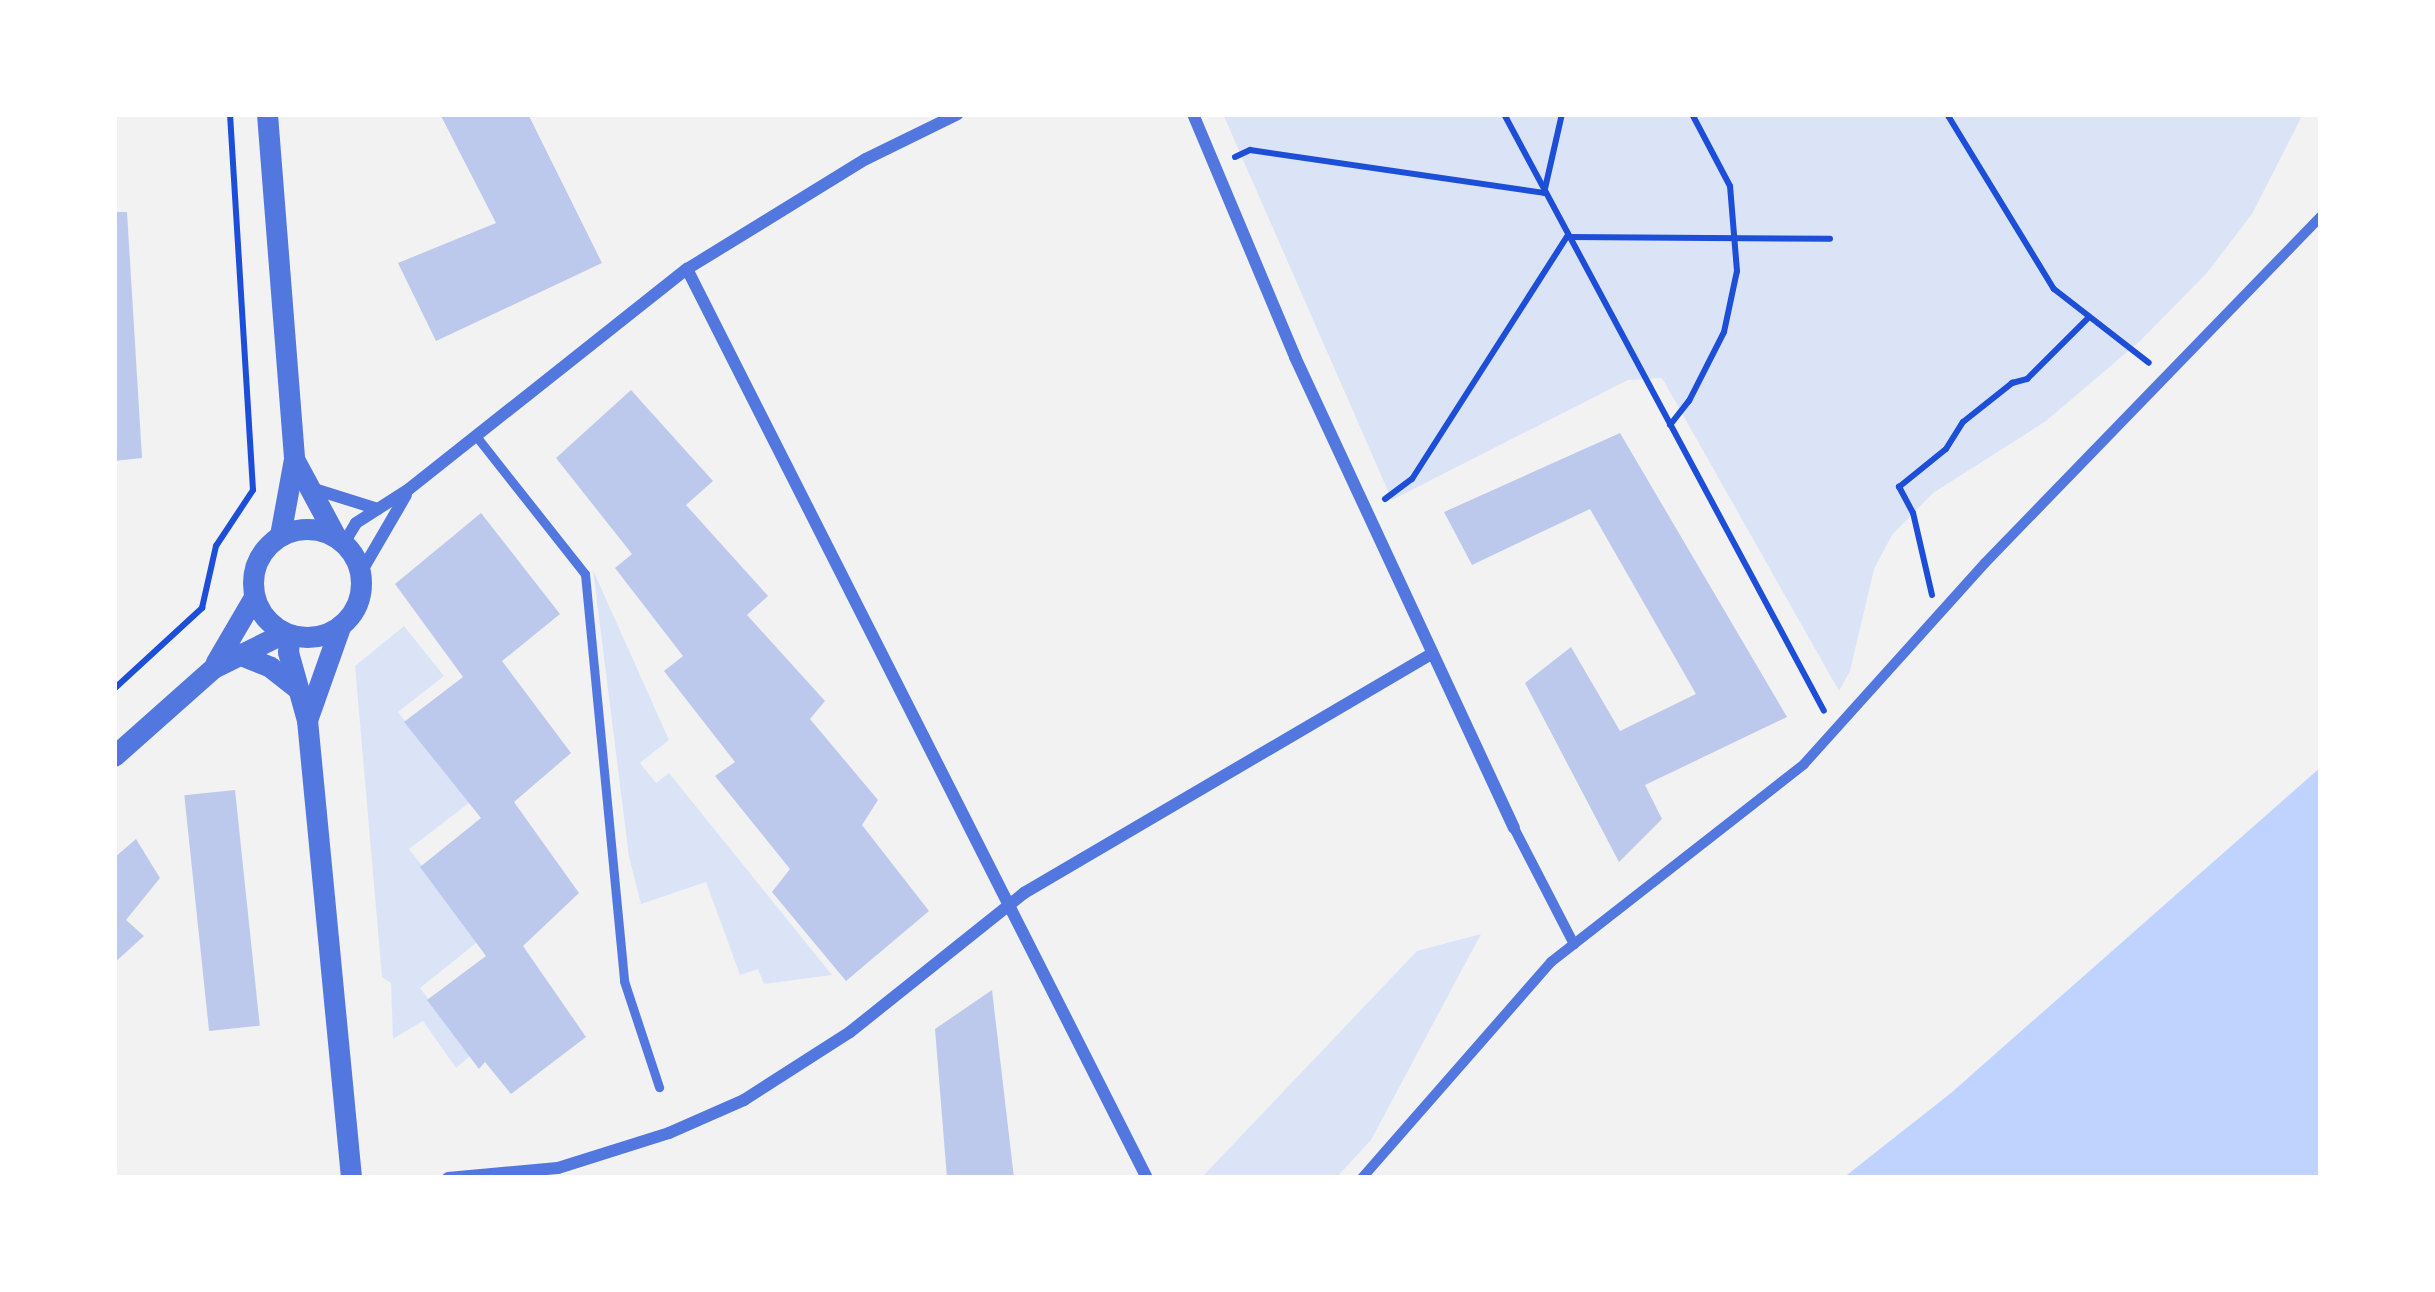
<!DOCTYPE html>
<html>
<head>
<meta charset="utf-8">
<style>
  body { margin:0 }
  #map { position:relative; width:2435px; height:1292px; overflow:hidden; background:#f2f2f2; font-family:"Source Serif 4",serif }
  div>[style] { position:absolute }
  .green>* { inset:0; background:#dbe4f7 }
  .water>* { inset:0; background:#bfd3fe }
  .building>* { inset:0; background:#bdc9ec; transform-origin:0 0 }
  .path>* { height:6px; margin:-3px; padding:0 3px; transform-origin:3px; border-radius:3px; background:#1d4ed8 }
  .service>* { height:9px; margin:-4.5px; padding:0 4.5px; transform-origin:4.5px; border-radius:4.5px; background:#5277de }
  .pedestrian>* { height:10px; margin:-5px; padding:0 5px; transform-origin:5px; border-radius:5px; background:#5277de }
  .minor>* { height:12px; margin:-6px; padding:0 6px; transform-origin:6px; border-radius:6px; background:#5277de }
  .tertiary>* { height:21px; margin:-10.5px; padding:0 10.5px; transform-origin:10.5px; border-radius:10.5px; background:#5277de }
  .tertiary>.ring { margin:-10.5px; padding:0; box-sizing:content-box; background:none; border:21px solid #5277de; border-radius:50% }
  span { translate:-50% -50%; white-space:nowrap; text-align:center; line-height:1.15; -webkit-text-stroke:10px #fff; paint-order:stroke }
  .frame { position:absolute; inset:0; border:117px solid #fff; pointer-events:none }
</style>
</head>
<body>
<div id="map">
  <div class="green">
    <i style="clip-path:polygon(1223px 114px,2303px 114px,2252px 214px,2206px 274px,2140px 341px,2046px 421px,1933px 493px,1892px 535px,1874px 569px,1850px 671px,1839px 691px,1662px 378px,1628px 380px,1392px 500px)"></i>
    <i style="clip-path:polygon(593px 570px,669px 740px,640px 763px,656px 783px,669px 773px,832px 975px,764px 984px,758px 969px,740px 975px,706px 882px,641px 904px,629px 857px)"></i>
    <i style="clip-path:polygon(404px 626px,444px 676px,398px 712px,469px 803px,409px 849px,480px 940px,420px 988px,471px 1055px,456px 1068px,423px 1021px,393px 1039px,391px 983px,382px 977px,355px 666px)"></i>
    <i style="clip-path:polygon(1481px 934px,1371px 1140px,1336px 1178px,1201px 1178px,1417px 951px)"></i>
  </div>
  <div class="water">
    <i style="clip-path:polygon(2321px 767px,2321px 1178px,1843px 1178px,1951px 1093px)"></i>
  </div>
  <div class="building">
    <i style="clip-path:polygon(440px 114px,528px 114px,602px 263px,436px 341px,398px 263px,496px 223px)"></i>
    <i style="clip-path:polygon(114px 212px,127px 212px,142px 458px,114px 461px)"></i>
    <i style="clip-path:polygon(631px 390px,713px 481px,686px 505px,768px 596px,747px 615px,825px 701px,810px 719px,878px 800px,862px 825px,929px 911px,846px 981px,772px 892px,790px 869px,715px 776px,735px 762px,664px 671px,683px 656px,615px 568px,632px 554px,556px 458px)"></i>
    <i style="clip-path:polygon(1620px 433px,1787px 717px,1645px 785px,1662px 819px,1619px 862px,1525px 683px,1571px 647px,1620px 731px,1696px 694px,1590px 509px,1472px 565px,1444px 512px)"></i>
    <i style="clip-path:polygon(481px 513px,560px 614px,502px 661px,571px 753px,514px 802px,579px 893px,523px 946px,586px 1037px,511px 1094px,485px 1062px,479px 1069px,427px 1000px,486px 956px,420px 867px,481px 818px,404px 722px,463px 677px,395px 584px)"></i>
    <i style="left:235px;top:790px;width:237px;height:51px;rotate:84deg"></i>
    <i style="clip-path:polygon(136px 839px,160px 878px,126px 920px,144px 936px,114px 963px,114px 858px)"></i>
    <i style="clip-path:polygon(992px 990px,1014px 1178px,947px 1178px,935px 1029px)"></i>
  </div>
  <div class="path">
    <i style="left:1504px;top:114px;width:677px;rotate:61.81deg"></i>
    <i style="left:1947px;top:114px;width:205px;rotate:58.6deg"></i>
    <i style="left:2054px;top:289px;width:120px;rotate:37.9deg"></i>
    <i style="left:1235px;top:157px;width:17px;rotate:-25deg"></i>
    <i style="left:1250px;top:150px;width:297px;rotate:8.3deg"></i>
    <i style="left:1544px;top:193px;width:81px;rotate:-77.2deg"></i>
    <i style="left:1670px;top:425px;width:31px;rotate:-52deg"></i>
    <i style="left:1689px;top:401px;width:77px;rotate:-63.1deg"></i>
    <i style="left:1724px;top:332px;width:62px;rotate:-78deg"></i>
    <i style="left:1737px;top:271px;width:85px;rotate:-94.7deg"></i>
    <i style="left:1730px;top:186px;width:81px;rotate:-117.8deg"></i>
    <i style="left:1385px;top:499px;width:34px;rotate:-37deg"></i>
    <i style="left:1412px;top:479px;width:287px;rotate:-57.4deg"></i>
    <i style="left:1567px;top:237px;width:263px;rotate:0.4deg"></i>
    <i style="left:1932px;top:595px;width:84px;rotate:-103deg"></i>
    <i style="left:1913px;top:513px;width:30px;rotate:-118deg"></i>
    <i style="left:1899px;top:487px;width:60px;rotate:-39deg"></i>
    <i style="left:1946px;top:449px;width:32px;rotate:-58deg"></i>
    <i style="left:1963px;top:422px;width:63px;rotate:-38.5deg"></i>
    <i style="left:2012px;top:383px;width:16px;rotate:-15deg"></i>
    <i style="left:2027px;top:379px;width:88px;rotate:-45deg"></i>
    <i style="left:114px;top:689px;width:120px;rotate:-42.6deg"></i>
    <i style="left:202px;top:608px;width:64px;rotate:-77.3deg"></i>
    <i style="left:216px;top:546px;width:67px;rotate:-56.5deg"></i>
    <i style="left:253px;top:490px;width:377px;rotate:-93.5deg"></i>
  </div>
  <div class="service">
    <i style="left:476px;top:436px;width:176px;rotate:51.7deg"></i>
    <i style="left:585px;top:574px;width:409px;rotate:84.5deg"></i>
    <i style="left:624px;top:981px;width:112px;rotate:71.7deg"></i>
  </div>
  <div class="pedestrian">
    <i style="left:1514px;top:828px;width:131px;rotate:62.7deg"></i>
    <i style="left:1362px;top:1178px;width:287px;rotate:-48.8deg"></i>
    <i style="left:1551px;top:962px;width:321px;rotate:-38deg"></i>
    <i style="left:1804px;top:764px;width:270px;rotate:-48deg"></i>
    <i style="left:1985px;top:563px;width:483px;rotate:-45.9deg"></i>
  </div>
  <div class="minor">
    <i style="left:1193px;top:114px;width:264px;rotate:67.2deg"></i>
    <i style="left:1295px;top:357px;width:519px;rotate:65.06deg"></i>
    <i style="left:687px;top:269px;width:1019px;rotate:63.16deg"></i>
    <i style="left:311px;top:488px;width:70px;rotate:17.4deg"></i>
    <i style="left:344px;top:543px;width:23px;rotate:-59deg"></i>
    <i style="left:356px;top:523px;width:63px;rotate:-32.7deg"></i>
    <i style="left:409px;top:489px;width:355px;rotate:-38.4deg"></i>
    <i style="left:687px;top:269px;width:210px;rotate:-31.6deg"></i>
    <i style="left:866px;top:159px;width:102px;rotate:-26.1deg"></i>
    <i style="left:360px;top:574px;width:91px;rotate:-59.8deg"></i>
    <i style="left:448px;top:1178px;width:110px;rotate:-5.2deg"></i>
    <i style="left:558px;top:1168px;width:116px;rotate:-17.5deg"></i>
    <i style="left:669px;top:1133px;width:82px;rotate:-23.7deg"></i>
    <i style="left:744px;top:1100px;width:126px;rotate:-32.7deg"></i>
    <i style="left:850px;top:1032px;width:223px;rotate:-38.6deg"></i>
    <i style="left:1024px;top:893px;width:473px;rotate:-30.4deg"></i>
  </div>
  <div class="tertiary">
    <i style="left:267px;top:114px;width:346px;rotate:85.5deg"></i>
    <i style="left:294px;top:459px;width:77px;rotate:100.4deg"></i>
    <i style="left:294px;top:459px;width:89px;rotate:61.7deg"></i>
    <i class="ring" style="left:253px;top:529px;width:87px;height:87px"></i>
    <i style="left:289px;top:635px;width:17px;rotate:93deg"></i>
    <i style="left:288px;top:652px;width:71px;rotate:74.4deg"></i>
    <i style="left:307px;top:720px;width:460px;rotate:84.5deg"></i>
    <i style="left:236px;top:653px;width:37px;rotate:22deg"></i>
    <i style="left:270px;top:667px;width:34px;rotate:38deg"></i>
    <i style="left:216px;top:662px;width:75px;rotate:-59.7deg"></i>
    <i style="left:307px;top:720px;width:99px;rotate:-70.5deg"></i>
    <i style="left:114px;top:756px;width:132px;rotate:-41.6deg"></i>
    <i style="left:213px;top:668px;width:79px;rotate:-26.2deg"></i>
  </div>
  <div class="frame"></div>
</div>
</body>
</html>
